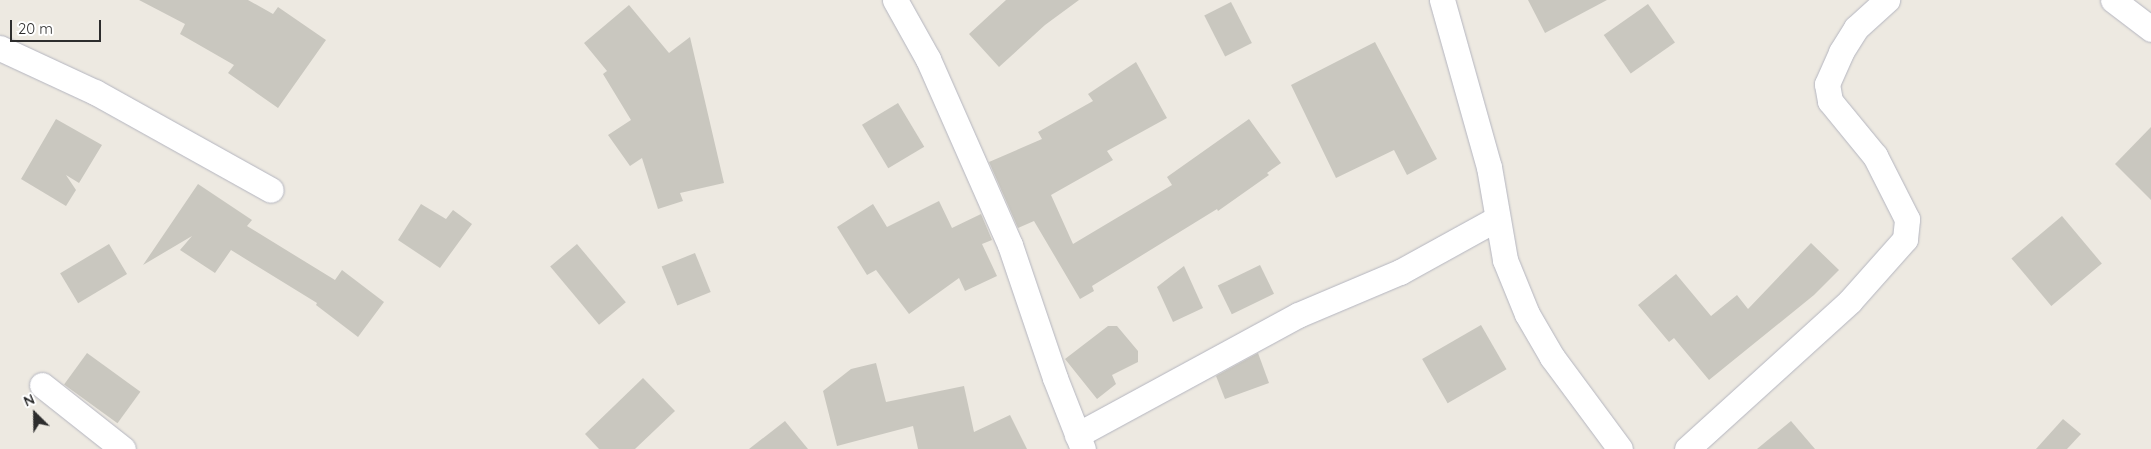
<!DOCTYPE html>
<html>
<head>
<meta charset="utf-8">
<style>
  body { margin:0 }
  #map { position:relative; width:2151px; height:449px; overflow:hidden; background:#ede9e1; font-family:Quicksand,sans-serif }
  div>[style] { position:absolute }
  .building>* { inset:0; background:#c9c7bf; transform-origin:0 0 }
  .roads { filter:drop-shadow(0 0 1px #b4b5bf) drop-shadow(0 0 1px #b4b5bf) }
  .street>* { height:25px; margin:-12.5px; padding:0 12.5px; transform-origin:12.5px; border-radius:12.5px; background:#fff }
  span { translate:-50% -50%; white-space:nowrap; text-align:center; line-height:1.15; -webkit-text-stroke:5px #fff; paint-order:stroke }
  .north { position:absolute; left:10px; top:389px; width:50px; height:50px; -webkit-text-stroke:4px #fff; paint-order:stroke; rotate:337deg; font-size:14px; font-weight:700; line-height:20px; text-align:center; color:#2d2d2d }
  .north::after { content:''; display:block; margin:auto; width:18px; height:22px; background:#2d2d2d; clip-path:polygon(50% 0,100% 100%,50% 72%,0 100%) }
  .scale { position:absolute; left:10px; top:20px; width:91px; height:22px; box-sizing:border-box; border:2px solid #2d2d2d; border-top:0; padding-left:6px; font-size:15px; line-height:18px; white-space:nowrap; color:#2d2d2d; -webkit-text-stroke:4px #fff; paint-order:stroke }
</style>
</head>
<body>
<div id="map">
  <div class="building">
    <i style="clip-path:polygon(139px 0,248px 0,273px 14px,278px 7px,326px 40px,278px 108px,228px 73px,234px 65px,180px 34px,185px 24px)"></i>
    <i style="clip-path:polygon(1006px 0,1079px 0,1045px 25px,999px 67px,969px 34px)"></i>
    <i style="clip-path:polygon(1528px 0,1607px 0,1545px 33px)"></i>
    <i style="left:1231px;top:2px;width:46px;height:30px;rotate:63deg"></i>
    <i style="left:1648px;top:4px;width:47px;height:54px;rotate:55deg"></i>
    <i style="clip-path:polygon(629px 5px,669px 53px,690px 37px,724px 183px,680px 193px,683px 201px,658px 209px,642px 158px,630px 166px,608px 135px,631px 120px,603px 74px,607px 71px,584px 43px)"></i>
    <i style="clip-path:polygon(1375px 42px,1437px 159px,1407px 175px,1394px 150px,1336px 178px,1291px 85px)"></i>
    <i style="clip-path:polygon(1136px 62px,1167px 118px,1107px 151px,1113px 160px,1051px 195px,1073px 244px,1172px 185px,1167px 177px,1249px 119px,1281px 163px,1267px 173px,1269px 175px,1218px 211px,1217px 209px,1092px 286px,1094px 291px,1080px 299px,1034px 221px,1018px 228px,989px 162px,1042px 139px,1038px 132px,1093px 101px,1088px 94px)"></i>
    <i style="left:898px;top:103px;width:51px;height:42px;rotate:59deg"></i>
    <i style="clip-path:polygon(56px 119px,102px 145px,79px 183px,66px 175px,76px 190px,66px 206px,21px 179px)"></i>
    <i style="clip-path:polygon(2151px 127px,2151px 200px,2115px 164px)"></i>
    <i style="clip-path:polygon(198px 184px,252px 220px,247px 226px,335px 280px,342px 270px,384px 302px,358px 337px,316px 305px,317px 303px,231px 250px,215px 273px,180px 250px,192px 236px,143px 265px)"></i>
    <i style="clip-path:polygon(939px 201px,952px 228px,981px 214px,992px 240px,982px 244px,997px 276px,965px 291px,959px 278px,909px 314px,876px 270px,867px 275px,837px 227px,873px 204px,887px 227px)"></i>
    <i style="clip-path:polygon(421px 204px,446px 219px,453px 210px,472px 224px,440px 268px,398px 240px)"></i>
    <i style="left:2062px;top:216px;width:62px;height:66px;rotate:50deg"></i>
    <i style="clip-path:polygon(1811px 243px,1839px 270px,1814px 295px,1709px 380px,1674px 338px,1669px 342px,1638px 305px,1676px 274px,1711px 316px,1737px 295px,1748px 309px)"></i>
    <i style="left:109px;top:244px;width:35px;height:57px;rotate:59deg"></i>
    <i style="left:577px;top:244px;width:76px;height:35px;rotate:50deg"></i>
    <i style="left:695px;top:253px;width:42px;height:36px;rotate:68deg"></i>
    <i style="left:1260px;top:265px;width:32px;height:47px;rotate:64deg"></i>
    <i style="clip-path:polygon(1184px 266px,1203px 308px,1173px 322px,1157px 287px)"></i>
    <i style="left:1481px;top:325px;width:51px;height:68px;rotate:60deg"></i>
    <i style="clip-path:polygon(1108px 326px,1117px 326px,1138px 351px,1138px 362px,1112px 375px,1116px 384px,1097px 399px,1065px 359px)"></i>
    <i style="left:87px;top:353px;width:66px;height:39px;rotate:36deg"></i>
    <i style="clip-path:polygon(1258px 353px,1269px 383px,1225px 399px,1216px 376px)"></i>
    <i style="clip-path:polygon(876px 363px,886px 402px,964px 386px,974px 432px,1010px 415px,1027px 449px,918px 449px,913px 426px,837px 446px,823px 391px,851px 369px)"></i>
    <i style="clip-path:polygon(643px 378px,675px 411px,635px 449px,599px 449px,585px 434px)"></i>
    <i style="clip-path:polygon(2063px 419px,2081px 434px,2067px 449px,2036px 449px)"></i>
    <i style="clip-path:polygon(785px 421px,808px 449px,749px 449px)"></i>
    <i style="clip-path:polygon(1791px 421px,1815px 449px,1757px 449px)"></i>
  </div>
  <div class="roads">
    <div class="street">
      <i style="left:895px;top:0;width:68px;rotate:60.8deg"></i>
      <i style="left:928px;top:59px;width:203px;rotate:66.2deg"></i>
      <i style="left:1010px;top:245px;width:140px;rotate:71.3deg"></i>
      <i style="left:1055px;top:378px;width:76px;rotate:68.5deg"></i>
      <i style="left:1442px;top:0;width:173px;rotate:74.3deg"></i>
      <i style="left:1489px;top:167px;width:94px;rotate:80.2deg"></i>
      <i style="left:1505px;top:260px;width:58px;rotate:67.8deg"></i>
      <i style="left:1527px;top:314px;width:50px;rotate:59.8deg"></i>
      <i style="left:1552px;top:357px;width:114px;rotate:53.5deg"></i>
      <i style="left:2113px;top:0;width:48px;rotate:37.3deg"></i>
      <i style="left:0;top:48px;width:105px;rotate:24.9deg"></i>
      <i style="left:95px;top:92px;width:201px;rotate:29.1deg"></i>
      <i style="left:42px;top:385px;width:103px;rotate:38.3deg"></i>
      <i style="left:1077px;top:435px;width:251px;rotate:-28.5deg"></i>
      <i style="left:1298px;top:315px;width:111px;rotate:-22.9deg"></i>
      <i style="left:1400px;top:272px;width:110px;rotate:-28.9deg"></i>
      <i style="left:1687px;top:449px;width:220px;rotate:-42.2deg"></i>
      <i style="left:1850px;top:301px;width:83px;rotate:-48.4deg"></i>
      <i style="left:1905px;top:239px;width:20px;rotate:-84deg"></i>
      <i style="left:1907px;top:219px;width:71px;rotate:-116.9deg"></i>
      <i style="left:1875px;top:156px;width:71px;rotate:-129.3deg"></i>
      <i style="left:1830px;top:101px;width:17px;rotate:-100deg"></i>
      <i style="left:1827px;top:84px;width:35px;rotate:-66deg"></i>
      <i style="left:1841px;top:52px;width:28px;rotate:-58deg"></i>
      <i style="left:1856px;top:28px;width:42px;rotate:-42.1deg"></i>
    </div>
  </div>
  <div class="north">N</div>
  <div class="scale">20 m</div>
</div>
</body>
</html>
